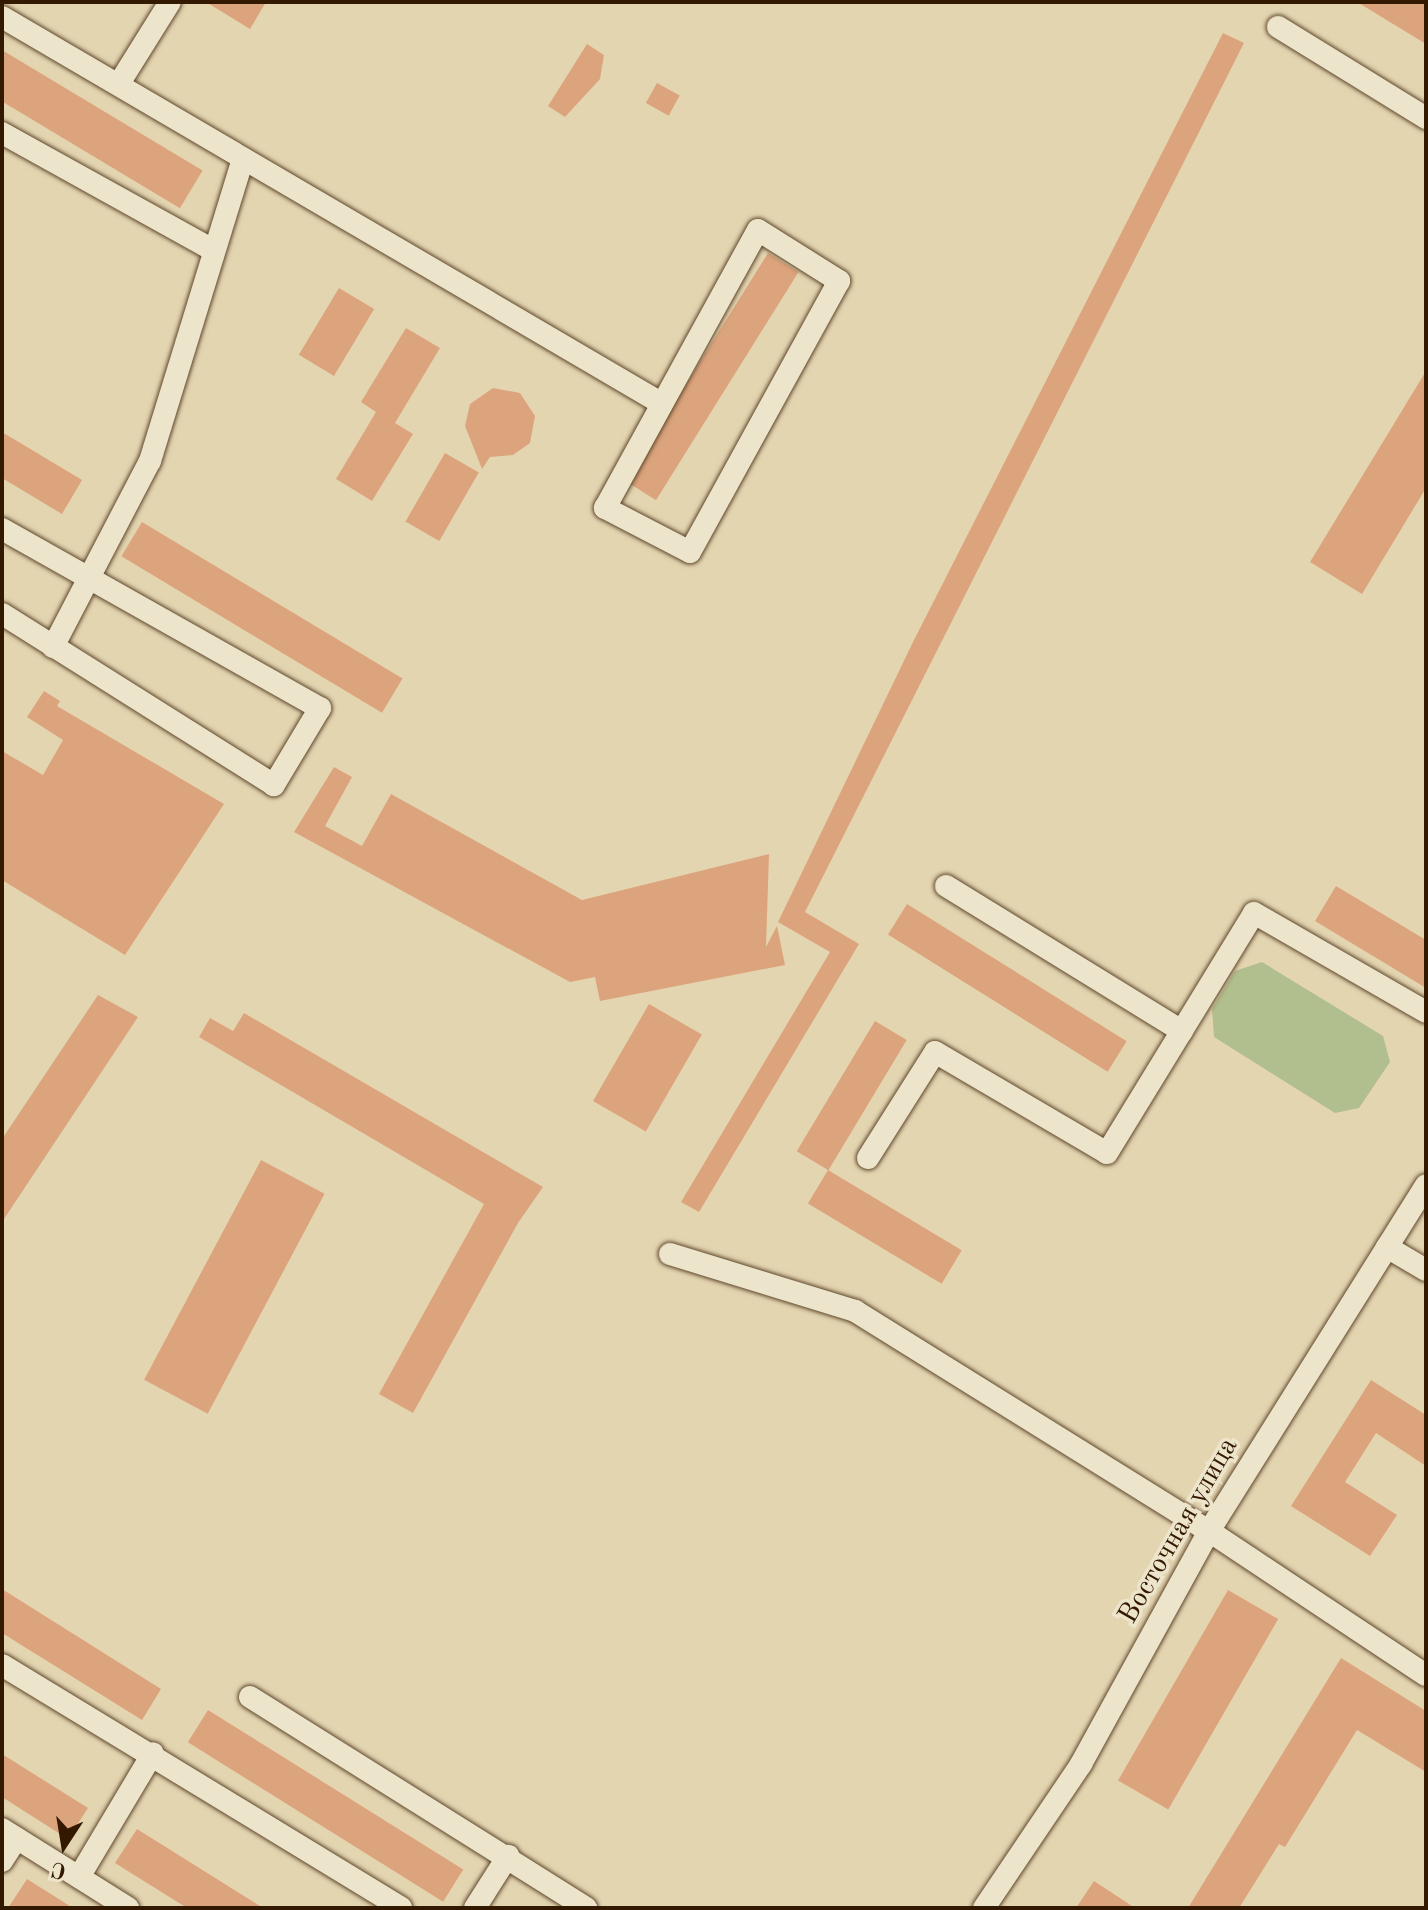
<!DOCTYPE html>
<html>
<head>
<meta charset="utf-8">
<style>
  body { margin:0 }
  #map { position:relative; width:1428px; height:1910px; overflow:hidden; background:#e4d5b1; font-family:"Old Standard TT",serif }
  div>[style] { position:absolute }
  .green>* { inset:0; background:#b1be8d }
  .building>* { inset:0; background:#dca47d; transform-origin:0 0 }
  .roads { filter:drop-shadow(0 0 2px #5f482c) drop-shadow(0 0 2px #5f482c) }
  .minor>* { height:22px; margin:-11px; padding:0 11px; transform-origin:11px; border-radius:11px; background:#ede4cc }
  span { translate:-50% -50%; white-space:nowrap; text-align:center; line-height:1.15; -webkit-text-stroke:7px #ede4cc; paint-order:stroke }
  .street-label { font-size:28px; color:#331900 }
  .frame { position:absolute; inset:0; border:4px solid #331900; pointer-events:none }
  .north { position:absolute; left:24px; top:1806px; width:80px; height:80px; -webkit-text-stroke:6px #ede4cc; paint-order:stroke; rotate:192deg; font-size:22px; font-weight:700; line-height:32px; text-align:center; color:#331900 }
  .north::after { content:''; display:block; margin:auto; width:28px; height:36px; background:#331900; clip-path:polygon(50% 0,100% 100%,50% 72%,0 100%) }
</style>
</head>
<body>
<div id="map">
  <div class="green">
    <i style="clip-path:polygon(1262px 962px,1383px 1036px,1390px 1062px,1359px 1108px,1335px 1113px,1214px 1037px,1212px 1009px,1235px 971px)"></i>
  </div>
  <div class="building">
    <i style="clip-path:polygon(206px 2px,266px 2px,250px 29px)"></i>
    <i style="clip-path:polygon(1357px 2px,1426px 2px,1426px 44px)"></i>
    <i style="clip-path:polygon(1223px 33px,1244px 43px,805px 912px,859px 944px,699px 1212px,681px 1202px,830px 952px,778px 922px,913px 642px)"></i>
    <i style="clip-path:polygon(587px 44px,604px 55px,600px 79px,565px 117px,548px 106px)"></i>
    <i style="left:2px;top:50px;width:234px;height:44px;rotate:31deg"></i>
    <i style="left:657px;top:83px;width:26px;height:23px;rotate:29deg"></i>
    <i style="left:768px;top:253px;width:36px;height:269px;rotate:32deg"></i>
    <i style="left:339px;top:288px;width:41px;height:78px;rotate:31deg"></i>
    <i style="clip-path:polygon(406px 328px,440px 348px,395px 423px,413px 434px,372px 501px,336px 479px,376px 412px,361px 402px)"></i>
    <i style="clip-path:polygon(1426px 371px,1426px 488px,1362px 594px,1310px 562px)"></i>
    <i style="clip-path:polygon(493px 388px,520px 393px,535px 416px,530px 443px,513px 455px,490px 457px,482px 469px,465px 426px,470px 404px)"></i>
    <i style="clip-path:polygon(2px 432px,82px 480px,62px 514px,2px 478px)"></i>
    <i style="left:445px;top:453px;width:39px;height:79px;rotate:30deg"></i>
    <i style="left:142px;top:522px;width:304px;height:40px;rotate:31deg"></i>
    <i style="clip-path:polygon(44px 691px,60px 701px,57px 706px,224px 804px,125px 955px,2px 880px,2px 751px,43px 775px,63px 740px,27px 717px)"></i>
    <i style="clip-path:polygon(334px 767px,352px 777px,325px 826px,362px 846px,391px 794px,582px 900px,769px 854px,766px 947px,777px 926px,785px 965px,600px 1001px,595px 977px,570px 982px,294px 832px)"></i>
    <i style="clip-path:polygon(1336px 886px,1426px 940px,1426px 988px,1315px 921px)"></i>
    <i style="left:907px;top:904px;width:259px;height:36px;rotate:32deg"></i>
    <i style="clip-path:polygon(98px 995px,138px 1017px,2px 1222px,2px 1139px)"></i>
    <i style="left:649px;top:1004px;width:61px;height:112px;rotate:30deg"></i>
    <i style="clip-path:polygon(244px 1013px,543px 1187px,518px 1223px,413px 1413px,379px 1394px,484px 1204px,199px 1037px,210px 1018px,233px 1031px)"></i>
    <i style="left:875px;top:1021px;width:37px;height:152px;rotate:31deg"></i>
    <i style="left:261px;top:1160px;width:72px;height:249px;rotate:28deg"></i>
    <i style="left:828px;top:1170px;width:156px;height:39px;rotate:31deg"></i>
    <i style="clip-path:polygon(1371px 1380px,1426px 1415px,1426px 1466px,1376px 1433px,1345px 1482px,1397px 1515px,1370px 1556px,1291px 1506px)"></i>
    <i style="clip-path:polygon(2px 1589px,161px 1689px,142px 1720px,2px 1633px)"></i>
    <i style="left:1228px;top:1590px;width:58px;height:220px;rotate:30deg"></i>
    <i style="clip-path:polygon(1341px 1658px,1426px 1711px,1426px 1772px,1357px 1730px,1285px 1847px,1279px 1844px,1239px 1908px,1188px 1908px)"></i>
    <i style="left:208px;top:1710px;width:301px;height:38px;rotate:32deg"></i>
    <i style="clip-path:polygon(2px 1754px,88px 1808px,68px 1839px,2px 1797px)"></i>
    <i style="clip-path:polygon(137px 1829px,263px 1908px,187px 1908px,115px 1863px)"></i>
    <i style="clip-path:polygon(27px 1879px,73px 1908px,8px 1908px)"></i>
    <i style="clip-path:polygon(1094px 1881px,1135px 1908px,1076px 1908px)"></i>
  </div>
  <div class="roads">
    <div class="minor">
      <i style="left:2px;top:17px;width:764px;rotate:30.36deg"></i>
      <i style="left:1278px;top:27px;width:174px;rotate:31.6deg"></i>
      <i style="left:120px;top:82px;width:94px;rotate:-58deg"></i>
      <i style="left:2px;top:133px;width:241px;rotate:29deg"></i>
      <i style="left:758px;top:230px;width:96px;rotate:32.2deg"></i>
      <i style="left:839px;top:281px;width:309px;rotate:118.8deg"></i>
      <i style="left:690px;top:552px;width:96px;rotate:-152.6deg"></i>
      <i style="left:605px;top:508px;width:317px;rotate:-61.2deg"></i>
      <i style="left:2px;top:529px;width:365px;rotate:29.4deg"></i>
      <i style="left:320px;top:708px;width:90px;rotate:120.9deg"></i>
      <i style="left:274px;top:785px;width:321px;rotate:-147.8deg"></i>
      <i style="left:53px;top:647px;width:210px;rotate:-62.5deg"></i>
      <i style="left:150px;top:461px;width:316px;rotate:-72.9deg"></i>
      <i style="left:946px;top:886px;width:277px;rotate:31.6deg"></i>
      <i style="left:868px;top:1158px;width:125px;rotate:-57.7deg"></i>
      <i style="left:935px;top:1052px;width:199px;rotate:30.4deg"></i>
      <i style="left:1107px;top:1153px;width:281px;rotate:-58.5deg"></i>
      <i style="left:1254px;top:913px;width:198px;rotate:29.9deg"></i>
      <i style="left:1387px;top:1247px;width:45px;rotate:30.5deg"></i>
      <i style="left:670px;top:1254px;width:194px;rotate:17.1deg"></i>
      <i style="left:855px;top:1311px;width:417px;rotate:31.9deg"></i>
      <i style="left:1209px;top:1531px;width:260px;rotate:33.6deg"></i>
      <i style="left:2px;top:1665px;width:467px;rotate:31.3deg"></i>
      <i style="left:250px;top:1697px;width:397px;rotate:32.1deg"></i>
      <i style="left:2px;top:1829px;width:149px;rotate:32.1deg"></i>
      <i style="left:2px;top:1861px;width:27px;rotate:-57deg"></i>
      <i style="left:79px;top:1877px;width:144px;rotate:-59.2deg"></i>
      <i style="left:475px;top:1908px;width:62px;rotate:-57.6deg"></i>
      <i style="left:984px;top:1908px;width:174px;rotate:-56deg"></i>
      <i style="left:1081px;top:1764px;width:266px;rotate:-61.2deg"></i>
      <i style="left:1209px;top:1531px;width:408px;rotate:-57.9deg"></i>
    </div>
  </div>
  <div class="street-label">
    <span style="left:1179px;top:1531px;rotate:-60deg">Восточная улица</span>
  </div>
  <div class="frame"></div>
  <div class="north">С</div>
</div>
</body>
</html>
